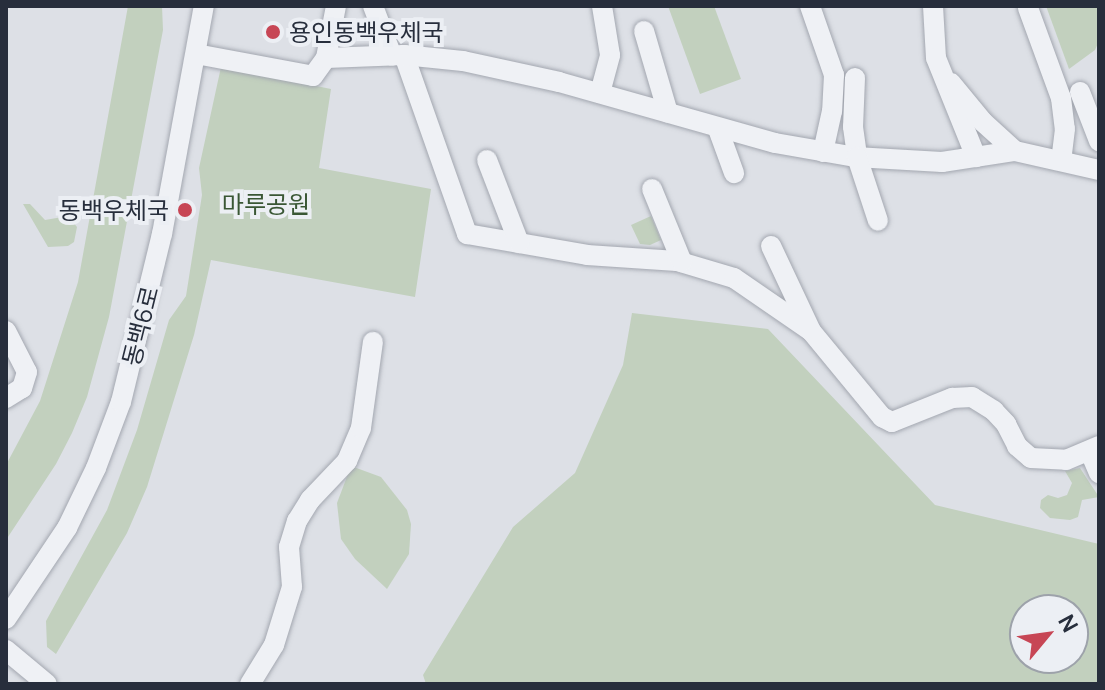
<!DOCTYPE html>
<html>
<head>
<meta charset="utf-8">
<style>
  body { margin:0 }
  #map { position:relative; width:1105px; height:690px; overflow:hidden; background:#dde0e6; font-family:Manrope,"Noto Sans KR",sans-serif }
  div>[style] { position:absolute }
  .green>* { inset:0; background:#c2d0be }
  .roads { filter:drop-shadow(0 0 2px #a3a7b0) drop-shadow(0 0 2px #a3a7b0) }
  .minor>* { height:20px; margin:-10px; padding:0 10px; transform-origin:10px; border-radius:10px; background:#eff1f5 }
  .dots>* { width:22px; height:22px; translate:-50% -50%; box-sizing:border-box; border:4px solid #eceff4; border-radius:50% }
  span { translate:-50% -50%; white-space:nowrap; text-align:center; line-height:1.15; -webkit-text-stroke:8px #eceff4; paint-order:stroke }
  .poi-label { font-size:24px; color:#272e3c }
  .left { translate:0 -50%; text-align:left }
  .right { translate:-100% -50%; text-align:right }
  .park-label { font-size:24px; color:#3a5735 }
  .street-label { font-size:24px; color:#272e3c }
  .frame { position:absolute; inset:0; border:8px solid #272e3c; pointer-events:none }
  .north { position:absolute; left:1009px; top:594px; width:80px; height:80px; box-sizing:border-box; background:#eceff4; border:2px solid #9da2aa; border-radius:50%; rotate:61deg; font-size:22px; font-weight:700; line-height:32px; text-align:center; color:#272e3c }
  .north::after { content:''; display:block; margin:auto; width:28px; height:36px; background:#c74655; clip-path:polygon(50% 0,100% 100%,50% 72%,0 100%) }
</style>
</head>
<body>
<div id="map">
  <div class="green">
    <i style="clip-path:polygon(128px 6px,162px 6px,163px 30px,109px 317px,87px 397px,72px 433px,56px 464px,6px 540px,6px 465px,40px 401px,78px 282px)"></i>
    <i style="clip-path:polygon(668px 6px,714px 6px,741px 79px,700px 94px)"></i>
    <i style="clip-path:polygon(1046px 6px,1098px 6px,1099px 41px,1095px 50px,1069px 69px)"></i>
    <i style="clip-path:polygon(221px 67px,331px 89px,319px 168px,431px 189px,415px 297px,211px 260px,194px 335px,147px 487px,127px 533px,56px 654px,47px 647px,46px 621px,107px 510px,137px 430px,169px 320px,186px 296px,202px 195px,199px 168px)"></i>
    <i style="clip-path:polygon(23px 204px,30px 204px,45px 220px,68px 216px,77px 227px,74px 242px,68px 246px,48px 247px)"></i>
    <i style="clip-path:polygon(651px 216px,661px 240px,650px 245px,640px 244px,631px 225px)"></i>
    <i style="clip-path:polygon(evenodd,632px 313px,768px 329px,935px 505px,1099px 544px,1099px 684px,426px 684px,423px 675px,513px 527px,575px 473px,623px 365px,632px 313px,1025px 610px,1073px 610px,1073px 658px,1025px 658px,1025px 610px)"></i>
    <i style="clip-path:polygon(351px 466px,381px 477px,407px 510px,411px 524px,409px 554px,387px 589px,355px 559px,341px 539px,337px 503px)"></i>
    <i style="clip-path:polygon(1080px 468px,1099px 497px,1082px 500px,1078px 517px,1070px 520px,1050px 518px,1040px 508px,1041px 500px,1048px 495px,1058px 498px,1067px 495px,1072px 483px,1065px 471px)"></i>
  </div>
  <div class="roads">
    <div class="minor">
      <i style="left:373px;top:6px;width:53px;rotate:69.2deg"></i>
      <i style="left:810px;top:6px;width:73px;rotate:70.8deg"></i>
      <i style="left:834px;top:75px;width:36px;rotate:93deg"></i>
      <i style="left:832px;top:111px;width:42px;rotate:102.4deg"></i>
      <i style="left:933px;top:6px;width:52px;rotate:86.7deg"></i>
      <i style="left:936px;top:58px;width:107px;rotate:68deg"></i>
      <i style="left:1028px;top:8px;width:96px;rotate:69.9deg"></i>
      <i style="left:1061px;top:98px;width:31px;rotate:83deg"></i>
      <i style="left:1065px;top:129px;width:31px;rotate:97deg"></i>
      <i style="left:644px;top:31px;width:85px;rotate:73.7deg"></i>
      <i style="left:196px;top:54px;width:119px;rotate:10.6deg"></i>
      <i style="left:313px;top:76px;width:22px;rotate:-54deg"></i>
      <i style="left:326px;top:58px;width:53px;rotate:-79.1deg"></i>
      <i style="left:404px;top:55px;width:190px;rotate:70.6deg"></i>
      <i style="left:467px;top:234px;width:122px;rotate:9.9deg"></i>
      <i style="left:587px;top:255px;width:90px;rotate:3.8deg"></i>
      <i style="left:677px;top:261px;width:59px;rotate:16.6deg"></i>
      <i style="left:734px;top:278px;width:93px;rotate:34.5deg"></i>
      <i style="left:811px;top:331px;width:112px;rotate:50.5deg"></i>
      <i style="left:882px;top:417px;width:11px;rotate:27deg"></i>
      <i style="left:892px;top:422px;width:65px;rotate:-21.8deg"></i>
      <i style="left:952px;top:398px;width:20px;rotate:-3deg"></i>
      <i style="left:972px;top:397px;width:26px;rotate:32deg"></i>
      <i style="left:994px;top:411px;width:18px;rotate:47deg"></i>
      <i style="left:1006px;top:424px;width:25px;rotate:63deg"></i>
      <i style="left:1017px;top:446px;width:18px;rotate:41deg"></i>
      <i style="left:1031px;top:458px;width:35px;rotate:3deg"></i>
      <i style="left:1066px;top:460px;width:36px;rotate:-23deg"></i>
      <i style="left:326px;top:58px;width:78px;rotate:-2.2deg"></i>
      <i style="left:404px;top:55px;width:59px;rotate:5.8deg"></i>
      <i style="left:463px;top:61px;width:98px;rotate:12.3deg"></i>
      <i style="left:559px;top:82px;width:224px;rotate:15.8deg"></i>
      <i style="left:775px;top:143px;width:81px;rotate:9.9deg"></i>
      <i style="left:855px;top:157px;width:87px;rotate:3.3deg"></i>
      <i style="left:942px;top:162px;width:74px;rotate:-8.6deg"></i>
      <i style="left:1015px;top:151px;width:86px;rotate:12.7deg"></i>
      <i style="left:855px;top:78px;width:49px;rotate:92.3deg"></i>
      <i style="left:853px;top:127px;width:30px;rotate:82deg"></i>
      <i style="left:857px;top:157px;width:67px;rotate:71.8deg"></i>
      <i style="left:951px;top:83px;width:50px;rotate:50.6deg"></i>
      <i style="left:983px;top:122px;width:43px;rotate:42.2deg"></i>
      <i style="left:1080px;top:92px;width:53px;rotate:68.8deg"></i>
      <i style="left:600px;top:93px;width:39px;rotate:-75deg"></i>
      <i style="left:610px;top:55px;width:50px;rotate:-99.3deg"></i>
      <i style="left:718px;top:129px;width:47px;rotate:70deg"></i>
      <i style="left:487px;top:160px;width:89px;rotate:68.9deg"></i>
      <i style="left:652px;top:189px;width:79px;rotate:67.7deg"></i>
      <i style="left:771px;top:246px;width:94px;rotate:64.8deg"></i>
      <i style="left:6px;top:331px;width:46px;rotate:62.9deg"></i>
      <i style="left:27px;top:372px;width:17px;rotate:107deg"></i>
      <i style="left:22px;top:388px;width:19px;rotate:148deg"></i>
      <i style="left:1090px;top:452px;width:23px;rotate:67deg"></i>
      <i style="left:6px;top:619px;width:110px;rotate:-56.2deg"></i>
      <i style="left:67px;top:528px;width:67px;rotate:-64.2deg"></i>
      <i style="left:96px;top:468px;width:71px;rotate:-69.3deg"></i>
      <i style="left:121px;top:402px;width:173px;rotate:-76.3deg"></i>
      <i style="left:162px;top:234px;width:232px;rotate:-79.6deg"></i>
      <i style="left:6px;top:650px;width:53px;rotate:39.7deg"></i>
      <i style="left:250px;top:684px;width:46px;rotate:-58.4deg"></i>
      <i style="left:274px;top:645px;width:61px;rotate:-72.8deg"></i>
      <i style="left:292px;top:587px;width:40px;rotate:-94.3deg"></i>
      <i style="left:289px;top:547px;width:27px;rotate:-73deg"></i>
      <i style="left:297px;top:521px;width:25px;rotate:-58deg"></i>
      <i style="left:310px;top:500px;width:54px;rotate:-46.5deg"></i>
      <i style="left:347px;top:461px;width:36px;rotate:-67deg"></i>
      <i style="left:361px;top:428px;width:87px;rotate:-82.1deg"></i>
    </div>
  </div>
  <div class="dots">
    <i style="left:273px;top:32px;background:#c74655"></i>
    <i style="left:185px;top:210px;background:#c74655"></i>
  </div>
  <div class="poi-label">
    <span class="left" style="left:289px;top:32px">용인동백우체국</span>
    <span class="right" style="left:169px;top:210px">동백우체국</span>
  </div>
  <div class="park-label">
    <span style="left:266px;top:204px">마루공원</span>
  </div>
  <div class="street-label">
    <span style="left:140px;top:326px;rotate:-76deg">동백6로</span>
  </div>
  <div class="frame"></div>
  <div class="north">N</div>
</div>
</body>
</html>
